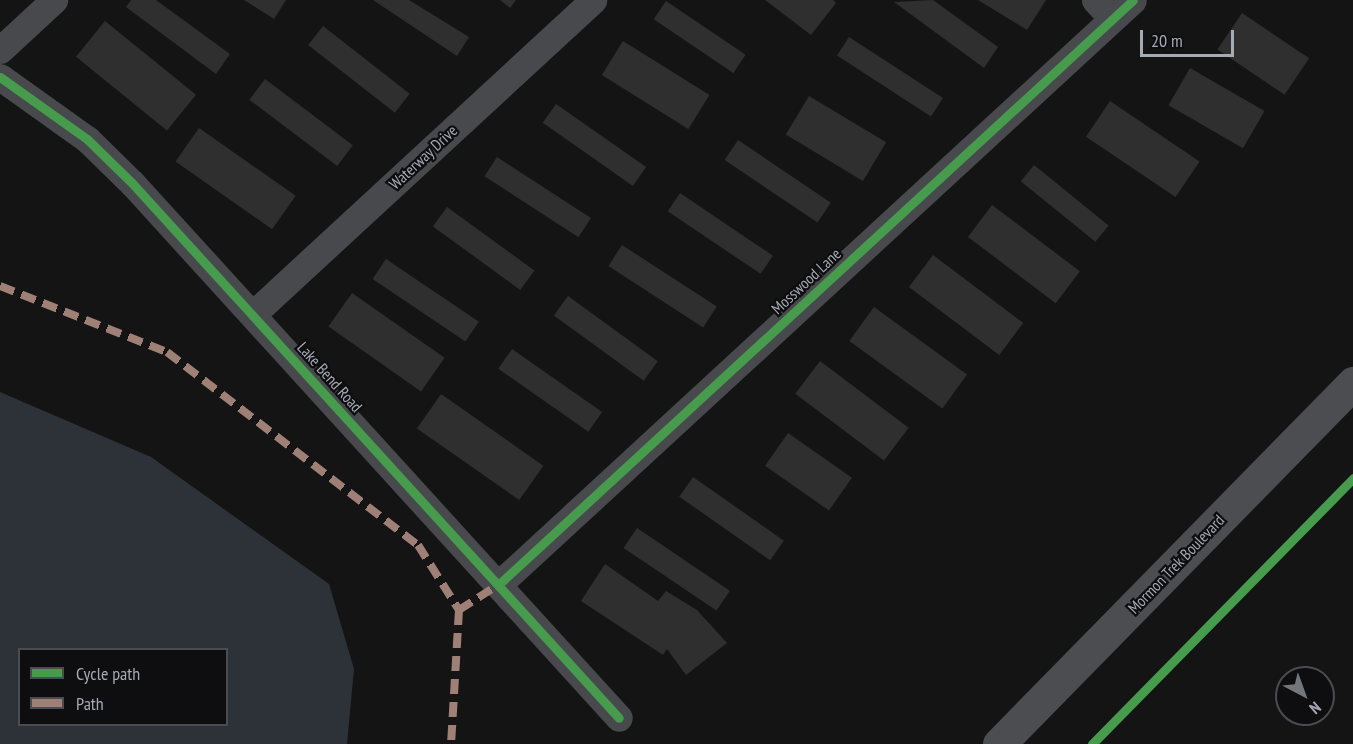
<!DOCTYPE html>
<html>
<head>
<meta charset="utf-8">
<style>
  body { margin:0 }
  #map { position:relative; width:1353px; height:744px; overflow:hidden; background:#141414; font-family:"PT Sans Narrow",sans-serif }
  div>[style] { position:absolute }
  .water>* { inset:0; background:#2c3238 }
  .building>* { inset:0; background:#2f2f30; transform-origin:0 0 }
  .street>* { height:27px; margin:-13.5px; padding:0 13.5px; transform-origin:13.5px; border-radius:13.5px; background:#48494d }
  .secondary>* { height:33px; margin:-16.5px; padding:0 16.5px; transform-origin:16.5px; border-radius:16.5px; background:#4c4d51 }
  .quiet>* { height:8px; margin-top:-4px; transform-origin:0; background:repeating-linear-gradient(90deg,#9e8076 0 15px,transparent 0 23px) }
  .cycleway>* { height:9px; margin:-4.5px; padding:0 4.5px; transform-origin:4.5px; border-radius:4.5px; background:#469c4c }
  span { translate:-50% -50%; white-space:nowrap; text-align:center; line-height:1.15; -webkit-text-stroke:4.5px #0e0e10; paint-order:stroke }
  .street-label { font-size:16px; color:#a6aab4 }
  .legend { position:absolute; left:18px; top:648px; width:210px; height:78px; box-sizing:border-box; background:#0e0e10; border:2px solid #4b4c52; margin:0; padding:8px 10px; list-style:none; font-size:18px; color:#a6aab4 }
  .legend li { display:flex; align-items:center; gap:12px; height:30px }
  .legend b { width:30px; border:2px solid #4b4c52 }
  .north { position:absolute; left:1275px; top:666px; width:60px; height:60px; box-sizing:border-box; background:#0e0e10; border:2px solid #4b4c52; border-radius:50%; rotate:139deg; font-size:16px; font-weight:700; line-height:24px; text-align:center; color:#a6aab4 }
  .north::after { content:''; display:block; margin:auto; width:21px; height:27px; background:#73767c; clip-path:polygon(50% 0,100% 100%,50% 72%,0 100%) }
  .scale { position:absolute; left:1140px; top:30px; width:94px; height:27px; box-sizing:border-box; border:3px solid #a6aab4; border-top:0; padding-left:8px; font-size:18px; line-height:21px; white-space:nowrap; color:#a6aab4; -webkit-text-stroke:4px #0e0e10; paint-order:stroke }
</style>
</head>
<body>
<div id="map">
  <div class="water">
    <i style="clip-path:polygon(evenodd,0 392px,151px 457px,329px 584px,354px 669px,347px 744px,0 744px,0 392px,20px 650px,226px 650px,226px 724px,20px 724px,20px 650px)"></i>
  </div>
  <div class="building">
    <i style="clip-path:polygon(131px 0,156px 0,230px 54px,216px 74px,126px 7px)"></i>
    <i style="clip-path:polygon(244px 0,286px 0,274px 19px)"></i>
    <i style="clip-path:polygon(373px 0,409px 0,469px 37px,457px 56px)"></i>
    <i style="clip-path:polygon(500px 0,516px 0,510px 8px)"></i>
    <i style="clip-path:polygon(765px 0,833px 0,836px 3px,811px 35px)"></i>
    <i style="clip-path:polygon(933px 0,998px 47px,984px 68px,894px 2px)"></i>
    <i style="clip-path:polygon(978px 0,1046px 0,1027px 30px)"></i>
    <i style="left:666px;top:1px;width:96px;height:22px;rotate:34deg"></i>
    <i style="left:1242px;top:13px;width:81px;height:44px;rotate:34deg"></i>
    <i style="left:105px;top:21px;width:117px;height:46px;rotate:39deg"></i>
    <i style="left:323px;top:26px;width:110px;height:24px;rotate:38deg"></i>
    <i style="left:849px;top:37px;width:112px;height:22px;rotate:33deg"></i>
    <i style="left:623px;top:41px;width:102px;height:40px;rotate:32deg"></i>
    <i style="left:1190px;top:68px;width:86px;height:43px;rotate:30deg"></i>
    <i style="left:265px;top:79px;width:110px;height:26px;rotate:37deg"></i>
    <i style="left:809px;top:96px;width:90px;height:45px;rotate:31deg"></i>
    <i style="left:1110px;top:101px;width:108px;height:43px;rotate:34deg"></i>
    <i style="left:556px;top:104px;width:110px;height:23px;rotate:35deg"></i>
    <i style="left:199px;top:128px;width:118px;height:41px;rotate:35deg"></i>
    <i style="left:738px;top:140px;width:112px;height:24px;rotate:34deg"></i>
    <i style="left:497px;top:157px;width:112px;height:23px;rotate:33deg"></i>
    <i style="left:1034px;top:165px;width:96px;height:21px;rotate:39deg"></i>
    <i style="left:680px;top:193px;width:112px;height:22px;rotate:34deg"></i>
    <i style="left:992px;top:205px;width:110px;height:40px;rotate:37deg"></i>
    <i style="left:447px;top:207px;width:108px;height:24px;rotate:36deg"></i>
    <i style="left:622px;top:245px;width:113px;height:25px;rotate:33deg"></i>
    <i style="left:933px;top:255px;width:113px;height:40px;rotate:37deg"></i>
    <i style="left:386px;top:259px;width:112px;height:24px;rotate:34deg"></i>
    <i style="left:352px;top:293px;width:113px;height:41px;rotate:35deg"></i>
    <i style="left:568px;top:296px;width:111px;height:24px;rotate:36deg"></i>
    <i style="left:874px;top:307px;width:115px;height:42px;rotate:36deg"></i>
    <i style="left:512px;top:349px;width:110px;height:24px;rotate:35deg"></i>
    <i style="left:820px;top:361px;width:111px;height:41px;rotate:37deg"></i>
    <i style="left:441px;top:394px;width:125px;height:42px;rotate:35deg"></i>
    <i style="left:788px;top:433px;width:78px;height:40px;rotate:35deg"></i>
    <i style="left:693px;top:477px;width:111px;height:24px;rotate:35deg"></i>
    <i style="left:637px;top:528px;width:112px;height:24px;rotate:34deg"></i>
    <i style="clip-path:polygon(605px 564px,658px 601px,666px 591px,697px 610px,727px 643px,686px 675px,667px 649px,663px 655px,581px 601px)"></i>
  </div>
  <div class="street">
    <i style="left:1095px;top:0;width:25px;rotate:48deg"></i>
    <i style="left:0;top:50px;width:74px;rotate:-42.8deg"></i>
    <i style="left:0;top:77px;width:107px;rotate:35.5deg"></i>
    <i style="left:87px;top:139px;width:63px;rotate:44.4deg"></i>
    <i style="left:132px;top:183px;width:723px;rotate:47.69deg"></i>
    <i style="left:253px;top:314px;width:463px;rotate:-42.7deg"></i>
    <i style="left:498px;top:585px;width:863px;rotate:-42.65deg"></i>
  </div>
  <div class="secondary">
    <i style="left:999px;top:744px;width:506px;rotate:-45.56deg"></i>
  </div>
  <div class="quiet">
    <i style="left:0;top:286px;width:180px;rotate:21.6deg"></i>
    <i style="left:167px;top:352px;width:317px;rotate:37.6deg"></i>
    <i style="left:418px;top:545px;width:77px;rotate:57.8deg"></i>
    <i style="left:459px;top:610px;width:134px;rotate:93.4deg"></i>
    <i style="left:459px;top:610px;width:46px;rotate:-32.7deg"></i>
  </div>
  <div class="cycleway">
    <i style="left:0;top:77px;width:107px;rotate:35.5deg"></i>
    <i style="left:87px;top:139px;width:63px;rotate:44.4deg"></i>
    <i style="left:132px;top:183px;width:723px;rotate:47.69deg"></i>
    <i style="left:498px;top:585px;width:863px;rotate:-42.65deg"></i>
    <i style="left:1092px;top:744px;width:373px;rotate:-45.5deg"></i>
  </div>
  <div class="street-label">
    <span style="left:423px;top:157px;rotate:-43deg">Waterway Drive</span>
    <span style="left:806px;top:281px;rotate:-43deg">Mosswood Lane</span>
    <span style="left:330px;top:377px;rotate:48deg">Lake Bend Road</span>
    <span style="left:1176px;top:564px;rotate:-46deg">Mormon Trek Boulevard</span>
  </div>
  <ul class="legend">
  <li><b style="height:8px;background:#469c4c"></b>Cycle path</li>
  <li><b style="height:8px;background:#9e8076"></b>Path</li>
  </ul>
  <div class="north">N</div>
  <div class="scale">20 m</div>
</div>
</body>
</html>
